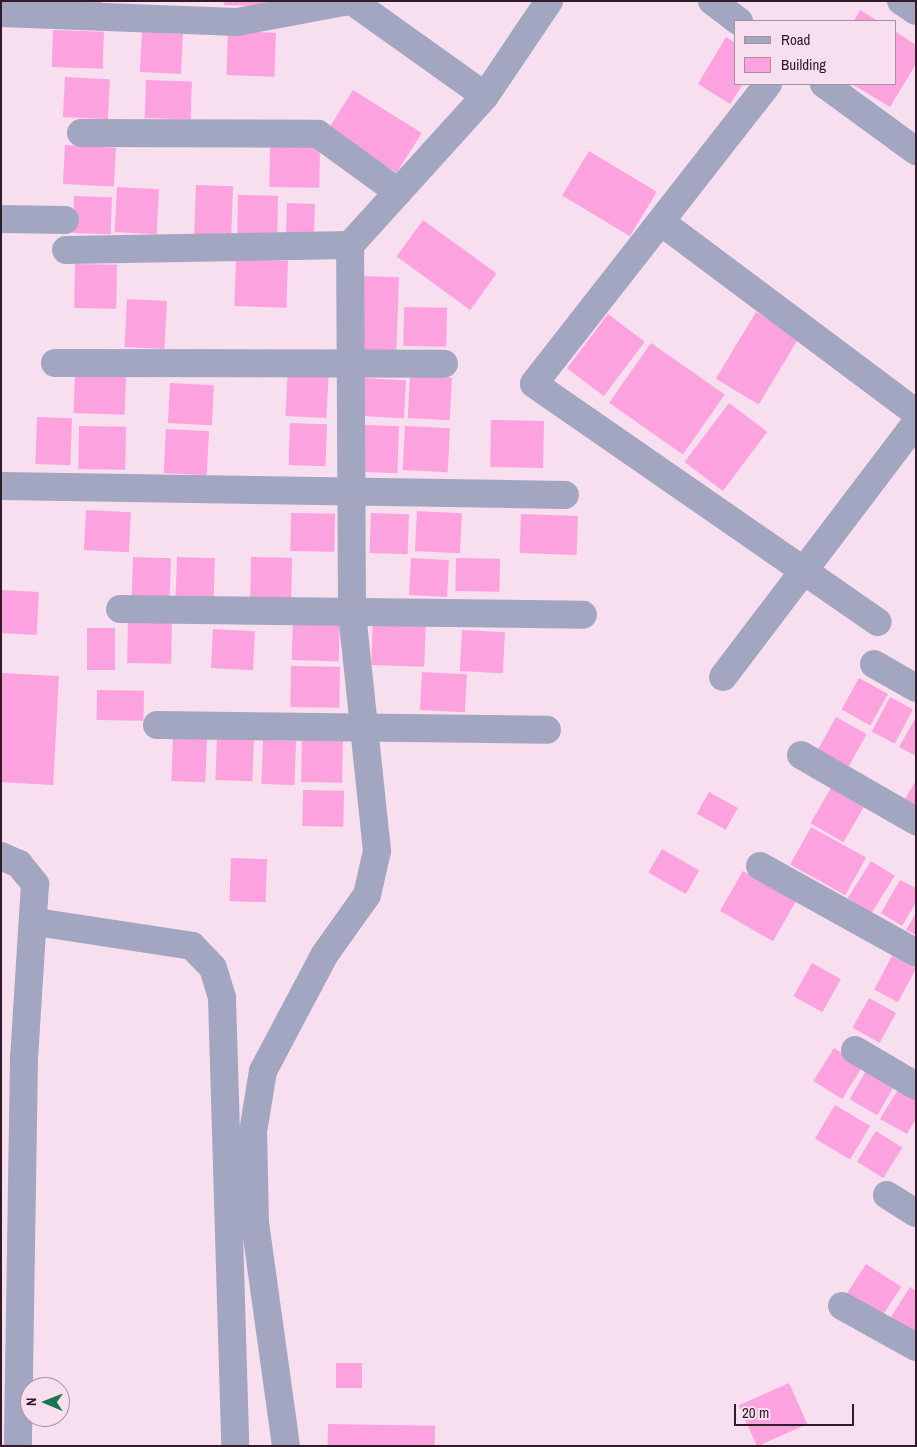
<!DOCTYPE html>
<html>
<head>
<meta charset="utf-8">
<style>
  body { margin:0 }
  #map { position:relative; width:917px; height:1447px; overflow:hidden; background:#f8dfef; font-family:"Archivo Narrow",sans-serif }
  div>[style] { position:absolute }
  .building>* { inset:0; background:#fba2df; transform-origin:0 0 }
  .minor>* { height:28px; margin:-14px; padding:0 14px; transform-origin:14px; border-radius:14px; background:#a3a6c1 }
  span { translate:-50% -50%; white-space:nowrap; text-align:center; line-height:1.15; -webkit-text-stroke:4.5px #f8dfef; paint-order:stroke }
  .frame { position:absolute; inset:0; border:2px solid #311a2a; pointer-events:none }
  .legend { position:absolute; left:734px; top:20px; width:162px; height:65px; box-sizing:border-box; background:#f8dfef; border:1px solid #a890a0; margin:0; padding:6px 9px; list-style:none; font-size:15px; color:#311a2a }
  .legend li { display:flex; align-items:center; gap:10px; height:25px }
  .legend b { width:25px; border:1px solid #a890a0 }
  .north { position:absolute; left:20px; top:1377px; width:50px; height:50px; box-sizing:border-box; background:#f8dfef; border:1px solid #a890a0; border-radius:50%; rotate:271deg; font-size:14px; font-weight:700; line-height:20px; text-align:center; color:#311a2a }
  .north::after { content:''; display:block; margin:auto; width:18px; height:22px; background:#17784f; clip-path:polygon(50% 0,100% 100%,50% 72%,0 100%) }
  .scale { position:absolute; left:734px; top:1404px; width:120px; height:22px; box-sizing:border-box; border:2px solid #311a2a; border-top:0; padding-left:6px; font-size:15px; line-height:18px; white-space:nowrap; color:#311a2a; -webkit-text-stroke:4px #f8dfef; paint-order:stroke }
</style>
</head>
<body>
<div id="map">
  <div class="building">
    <i style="clip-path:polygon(55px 1px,102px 1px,102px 5px,55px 3px)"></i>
    <i style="clip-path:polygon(224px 1px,266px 1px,265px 6px,224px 5px)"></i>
    <i style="clip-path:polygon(860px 10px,878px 21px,854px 21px)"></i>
    <i style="left:53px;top:30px;width:51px;height:37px;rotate:2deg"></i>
    <i style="left:228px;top:31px;width:48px;height:44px;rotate:2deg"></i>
    <i style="left:142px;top:32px;width:41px;height:40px;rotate:3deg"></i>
    <i style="clip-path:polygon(896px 32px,916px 45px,916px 64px,890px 107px,852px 84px,896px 84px)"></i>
    <i style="clip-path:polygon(726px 37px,736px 43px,736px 84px,743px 84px,730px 104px,698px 84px)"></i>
    <i style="left:65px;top:77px;width:45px;height:40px;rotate:3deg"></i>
    <i style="left:146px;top:80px;width:46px;height:38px;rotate:2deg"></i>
    <i style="left:353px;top:90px;width:81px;height:47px;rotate:32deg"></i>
    <i style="left:65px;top:145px;width:51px;height:39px;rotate:3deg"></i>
    <i style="left:270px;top:146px;width:50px;height:41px;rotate:1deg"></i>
    <i style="left:589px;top:151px;width:79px;height:52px;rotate:31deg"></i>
    <i style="left:196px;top:185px;width:37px;height:54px;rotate:2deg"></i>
    <i style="left:117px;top:187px;width:42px;height:45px;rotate:3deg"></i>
    <i style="left:238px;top:195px;width:40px;height:39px;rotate:1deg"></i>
    <i style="left:74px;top:196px;width:38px;height:37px;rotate:2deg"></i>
    <i style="left:287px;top:203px;width:28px;height:32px;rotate:2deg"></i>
    <i style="left:423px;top:220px;width:91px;height:45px;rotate:36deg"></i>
    <i style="left:236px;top:259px;width:52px;height:47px;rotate:2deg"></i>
    <i style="left:75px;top:264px;width:42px;height:44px;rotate:1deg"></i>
    <i style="left:361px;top:276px;width:38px;height:79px;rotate:2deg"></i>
    <i style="left:127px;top:299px;width:40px;height:48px;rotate:3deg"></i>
    <i style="left:404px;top:307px;width:43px;height:39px;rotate:1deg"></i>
    <i style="left:756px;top:312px;width:50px;height:78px;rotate:31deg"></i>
    <i style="left:608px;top:314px;width:46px;height:68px;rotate:37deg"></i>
    <i style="left:651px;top:343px;width:90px;height:73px;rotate:35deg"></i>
    <i style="left:288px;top:366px;width:41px;height:50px;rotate:3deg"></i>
    <i style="left:75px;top:373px;width:51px;height:40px;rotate:2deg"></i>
    <i style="left:410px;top:375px;width:42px;height:43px;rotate:3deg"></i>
    <i style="left:364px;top:378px;width:42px;height:38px;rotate:3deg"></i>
    <i style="left:170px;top:383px;width:44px;height:40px;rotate:3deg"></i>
    <i style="left:729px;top:403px;width:48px;height:74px;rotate:37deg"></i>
    <i style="left:37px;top:417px;width:35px;height:47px;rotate:2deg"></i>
    <i style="left:491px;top:420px;width:53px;height:47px;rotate:1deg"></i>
    <i style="left:290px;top:423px;width:37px;height:42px;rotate:2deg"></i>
    <i style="left:365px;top:425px;width:34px;height:47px;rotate:2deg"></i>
    <i style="left:79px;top:426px;width:47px;height:43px;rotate:1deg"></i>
    <i style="left:405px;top:426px;width:45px;height:44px;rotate:3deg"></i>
    <i style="left:166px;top:429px;width:43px;height:44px;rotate:3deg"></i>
    <i style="left:86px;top:510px;width:45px;height:40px;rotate:3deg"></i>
    <i style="left:417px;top:511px;width:45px;height:40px;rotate:3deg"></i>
    <i style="left:291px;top:513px;width:44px;height:38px;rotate:1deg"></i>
    <i style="left:371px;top:513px;width:38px;height:40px;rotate:2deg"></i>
    <i style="left:521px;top:514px;width:57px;height:39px;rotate:2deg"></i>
    <i style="left:133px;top:557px;width:38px;height:42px;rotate:2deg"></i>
    <i style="left:177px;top:557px;width:38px;height:41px;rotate:2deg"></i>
    <i style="left:251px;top:557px;width:41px;height:40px;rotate:1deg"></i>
    <i style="left:411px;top:558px;width:38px;height:37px;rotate:3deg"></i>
    <i style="left:456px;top:558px;width:44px;height:33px;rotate:1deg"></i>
    <i style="left:1px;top:590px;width:38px;height:43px;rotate:3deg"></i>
    <i style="left:373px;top:615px;width:53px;height:50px;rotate:2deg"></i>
    <i style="left:128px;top:617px;width:44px;height:46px;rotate:1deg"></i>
    <i style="left:293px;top:620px;width:47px;height:40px;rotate:2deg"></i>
    <i style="left:87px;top:628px;width:28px;height:42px"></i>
    <i style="left:213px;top:629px;width:42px;height:39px;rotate:3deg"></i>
    <i style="left:462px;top:630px;width:43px;height:41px;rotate:3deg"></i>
    <i style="left:291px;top:666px;width:49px;height:41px;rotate:1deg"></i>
    <i style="left:422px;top:672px;width:45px;height:38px;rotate:3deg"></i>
    <i style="left:1px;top:673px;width:58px;height:109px;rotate:3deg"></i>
    <i style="left:859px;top:678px;width:33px;height:36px;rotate:29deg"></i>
    <i style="left:97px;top:690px;width:47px;height:30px;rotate:1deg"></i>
    <i style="left:890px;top:697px;width:26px;height:39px;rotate:28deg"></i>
    <i style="left:836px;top:717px;width:35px;height:42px;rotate:29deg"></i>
    <i style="clip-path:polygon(916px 717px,916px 756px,899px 747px)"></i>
    <i style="left:302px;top:734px;width:41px;height:48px;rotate:1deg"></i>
    <i style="left:173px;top:735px;width:34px;height:46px;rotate:2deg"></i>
    <i style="left:217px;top:735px;width:37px;height:45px;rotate:2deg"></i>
    <i style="left:263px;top:740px;width:33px;height:44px;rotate:2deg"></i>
    <i style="clip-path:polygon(916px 780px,916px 812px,902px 804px)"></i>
    <i style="left:832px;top:786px;width:38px;height:43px;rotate:30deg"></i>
    <i style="left:303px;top:790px;width:41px;height:36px;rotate:1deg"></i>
    <i style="left:709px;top:792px;width:33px;height:25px;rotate:29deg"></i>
    <i style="left:811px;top:827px;width:63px;height:43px;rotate:29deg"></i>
    <i style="left:662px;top:849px;width:43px;height:27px;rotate:30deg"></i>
    <i style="left:231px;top:858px;width:36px;height:43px;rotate:2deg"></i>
    <i style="left:871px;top:861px;width:28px;height:44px;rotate:32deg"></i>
    <i style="left:743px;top:871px;width:61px;height:46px;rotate:30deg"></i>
    <i style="clip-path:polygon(900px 880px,916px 888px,916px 902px,902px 926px,881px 913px)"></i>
    <i style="clip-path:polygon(916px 913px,916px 935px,906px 930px)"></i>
    <i style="left:892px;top:956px;width:27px;height:38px;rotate:28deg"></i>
    <i style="left:812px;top:963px;width:33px;height:38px;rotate:29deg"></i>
    <i style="left:869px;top:998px;width:31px;height:34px;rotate:29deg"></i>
    <i style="left:834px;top:1048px;width:34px;height:39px;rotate:32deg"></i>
    <i style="left:867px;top:1069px;width:32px;height:35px;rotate:30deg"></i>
    <i style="clip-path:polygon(899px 1088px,916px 1098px,916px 1119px,907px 1134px,880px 1119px)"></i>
    <i style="left:835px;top:1105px;width:41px;height:39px;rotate:31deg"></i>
    <i style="left:876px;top:1131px;width:31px;height:36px;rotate:32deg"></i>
    <i style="left:866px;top:1264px;width:42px;height:36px;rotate:33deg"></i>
    <i style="clip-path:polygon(910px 1287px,916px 1291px,916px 1334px,891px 1317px)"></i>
    <i style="left:336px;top:1363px;width:26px;height:25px"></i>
    <i style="left:789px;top:1383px;width:45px;height:55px;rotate:66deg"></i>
    <i style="left:328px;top:1424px;width:107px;height:22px;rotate:1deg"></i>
  </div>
  <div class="minor">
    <i style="left:352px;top:1px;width:163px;rotate:35.5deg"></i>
    <i style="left:712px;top:1px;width:34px;rotate:37deg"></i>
    <i style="left:901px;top:1px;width:18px;rotate:34deg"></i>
    <i style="left:1px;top:13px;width:236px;rotate:2.2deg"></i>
    <i style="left:237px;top:22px;width:114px;rotate:-10.6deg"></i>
    <i style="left:768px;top:84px;width:380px;rotate:128deg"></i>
    <i style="left:534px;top:384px;width:418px;rotate:34.7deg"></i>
    <i style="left:824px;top:84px;width:114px;rotate:36.1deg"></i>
    <i style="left:81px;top:133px;width:237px;rotate:0.2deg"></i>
    <i style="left:318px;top:134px;width:99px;rotate:35.9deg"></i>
    <i style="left:1px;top:219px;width:64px;rotate:0.9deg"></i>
    <i style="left:661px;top:222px;width:319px;rotate:36.8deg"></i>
    <i style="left:66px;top:250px;width:284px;rotate:-1deg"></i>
    <i style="left:55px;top:363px;width:389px;rotate:0.1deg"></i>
    <i style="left:1px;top:486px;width:564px;rotate:0.91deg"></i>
    <i style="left:120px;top:609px;width:463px;rotate:0.7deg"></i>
    <i style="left:874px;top:664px;width:48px;rotate:29.7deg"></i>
    <i style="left:723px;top:677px;width:319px;rotate:-52.8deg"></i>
    <i style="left:157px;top:725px;width:390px;rotate:0.7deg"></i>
    <i style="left:801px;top:755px;width:133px;rotate:29.9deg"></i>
    <i style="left:1px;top:856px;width:20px;rotate:24deg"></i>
    <i style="left:19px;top:864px;width:26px;rotate:51deg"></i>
    <i style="left:35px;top:884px;width:173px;rotate:93.6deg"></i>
    <i style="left:24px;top:1057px;width:389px;rotate:90.9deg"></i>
    <i style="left:760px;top:866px;width:179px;rotate:29.1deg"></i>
    <i style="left:36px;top:922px;width:158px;rotate:8.7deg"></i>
    <i style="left:192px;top:946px;width:30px;rotate:46deg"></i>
    <i style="left:213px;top:968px;width:31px;rotate:73deg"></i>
    <i style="left:222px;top:998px;width:448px;rotate:88.3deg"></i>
    <i style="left:855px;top:1050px;width:71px;rotate:30.5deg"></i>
    <i style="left:887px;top:1195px;width:34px;rotate:32deg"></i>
    <i style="left:842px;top:1306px;width:85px;rotate:29deg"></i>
    <i style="left:286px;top:1446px;width:224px;rotate:-97.9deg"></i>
    <i style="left:255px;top:1224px;width:92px;rotate:-91.2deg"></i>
    <i style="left:253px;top:1132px;width:62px;rotate:-80.7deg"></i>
    <i style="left:263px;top:1071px;width:132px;rotate:-62.1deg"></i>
    <i style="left:325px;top:954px;width:72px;rotate:-54.6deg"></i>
    <i style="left:367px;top:895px;width:45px;rotate:-77.2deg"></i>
    <i style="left:377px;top:851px;width:240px;rotate:-96deg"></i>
    <i style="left:352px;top:612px;width:367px;rotate:-90.3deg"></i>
    <i style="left:350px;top:245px;width:201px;rotate:-47.8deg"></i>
    <i style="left:485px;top:96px;width:115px;rotate:-56deg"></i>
  </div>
  <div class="frame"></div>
  <ul class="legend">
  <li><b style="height:6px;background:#a3a6c1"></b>Road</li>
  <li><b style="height:14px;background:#fba2df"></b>Building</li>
  </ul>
  <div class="north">N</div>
  <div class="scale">20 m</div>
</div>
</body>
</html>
